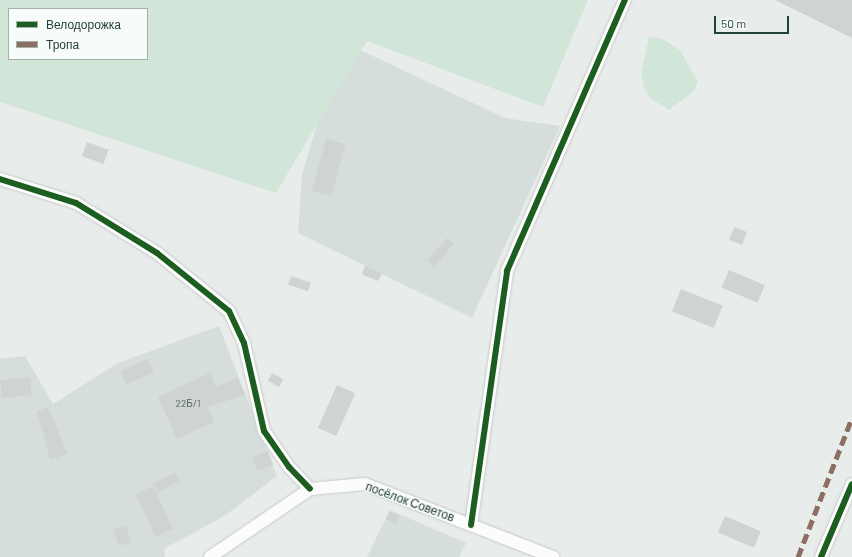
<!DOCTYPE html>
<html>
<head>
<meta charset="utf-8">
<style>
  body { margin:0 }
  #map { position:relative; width:852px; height:557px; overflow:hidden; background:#e8edeb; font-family:Barlow,sans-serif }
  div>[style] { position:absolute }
  .built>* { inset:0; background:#d6dedb }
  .green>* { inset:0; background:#d1e6d8 }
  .building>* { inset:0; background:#cfd4d2; transform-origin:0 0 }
  .roads { filter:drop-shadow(0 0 1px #c5cac8) drop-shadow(0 0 1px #c5cac8) }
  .minor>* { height:12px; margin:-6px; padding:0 6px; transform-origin:6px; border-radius:6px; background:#fcfcfc }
  .quiet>* { height:5px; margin-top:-2.5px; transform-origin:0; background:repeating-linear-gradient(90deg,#8d6e63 0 10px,transparent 0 15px) }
  .cycleway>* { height:6px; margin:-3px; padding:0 3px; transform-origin:3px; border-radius:3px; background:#1b5e20 }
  span { translate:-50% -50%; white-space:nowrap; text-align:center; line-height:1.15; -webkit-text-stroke:3px #f7fbf9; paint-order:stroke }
  .number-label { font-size:10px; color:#506761 }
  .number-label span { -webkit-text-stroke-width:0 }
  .street-label { font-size:12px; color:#24423a }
  .legend { position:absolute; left:8px; top:8px; width:140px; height:52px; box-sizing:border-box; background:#f7fbf9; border:1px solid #a3b1ad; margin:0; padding:5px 7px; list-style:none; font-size:12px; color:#24423a }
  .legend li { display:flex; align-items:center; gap:8px; height:20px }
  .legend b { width:20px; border:1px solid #a3b1ad }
  .scale { position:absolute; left:714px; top:16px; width:75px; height:18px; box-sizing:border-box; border:2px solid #24423a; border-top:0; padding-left:5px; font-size:12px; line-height:14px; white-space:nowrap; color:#24423a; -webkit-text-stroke:3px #f7fbf9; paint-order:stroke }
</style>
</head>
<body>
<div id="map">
  <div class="built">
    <i style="clip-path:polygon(341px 41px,505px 118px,560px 126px,472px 318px,298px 233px,302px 175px)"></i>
    <i style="clip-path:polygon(219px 326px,277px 476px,226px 515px,164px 549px,165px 557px,0 557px,0 359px,25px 356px,53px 404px,118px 363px)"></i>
    <i style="clip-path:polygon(390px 510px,466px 543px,459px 557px,367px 557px)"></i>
  </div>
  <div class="green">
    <i style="clip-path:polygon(evenodd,0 0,588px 0,543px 107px,367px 41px,276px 193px,0 102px,0 0,9px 9px,147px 9px,147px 59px,9px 59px,9px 9px)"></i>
    <i style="clip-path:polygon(649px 37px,661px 38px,680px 50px,698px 82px,694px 91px,669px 110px,650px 98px,644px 88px,641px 73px)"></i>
  </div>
  <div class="building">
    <i style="clip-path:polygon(775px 0,852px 0,852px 38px)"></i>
    <i style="left:326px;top:139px;width:20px;height:54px;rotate:15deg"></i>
    <i style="left:87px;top:142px;width:23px;height:15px;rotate:20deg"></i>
    <i style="left:734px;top:227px;width:14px;height:14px;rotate:21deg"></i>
    <i style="left:447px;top:238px;width:9px;height:30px;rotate:41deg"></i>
    <i style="left:365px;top:266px;width:18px;height:9px;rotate:22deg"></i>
    <i style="left:729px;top:270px;width:39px;height:19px;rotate:23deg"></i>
    <i style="left:291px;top:276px;width:21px;height:9px;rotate:19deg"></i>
    <i style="left:681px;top:289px;width:45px;height:24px;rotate:22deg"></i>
    <i style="left:148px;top:359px;width:15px;height:30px;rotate:67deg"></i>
    <i style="clip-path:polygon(210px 373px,216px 387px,238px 378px,245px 395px,208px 407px,214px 422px,177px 439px,158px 397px)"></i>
    <i style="left:272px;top:373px;width:13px;height:9px;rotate:29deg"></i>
    <i style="left:30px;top:377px;width:18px;height:30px;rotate:84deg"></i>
    <i style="left:337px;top:385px;width:20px;height:47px;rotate:24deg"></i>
    <i style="clip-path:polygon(48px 407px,68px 454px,50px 460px,37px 411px)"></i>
    <i style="left:268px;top:451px;width:15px;height:17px;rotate:70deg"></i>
    <i style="left:175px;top:472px;width:10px;height:25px;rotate:61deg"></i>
    <i style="left:153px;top:486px;width:47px;height:19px;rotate:65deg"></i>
    <i style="left:390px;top:511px;width:11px;height:9px;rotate:27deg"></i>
    <i style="left:725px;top:516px;width:39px;height:18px;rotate:23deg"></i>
    <i style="left:126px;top:526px;width:17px;height:13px;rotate:73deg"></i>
  </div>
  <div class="roads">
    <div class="minor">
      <i style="left:0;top:179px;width:80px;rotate:17.5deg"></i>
      <i style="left:76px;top:203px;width:95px;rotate:31.7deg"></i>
      <i style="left:157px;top:253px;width:92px;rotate:38.9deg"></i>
      <i style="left:229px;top:311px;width:35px;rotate:65deg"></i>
      <i style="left:244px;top:343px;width:90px;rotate:77.2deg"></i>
      <i style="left:264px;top:431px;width:44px;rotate:55.2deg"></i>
      <i style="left:289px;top:467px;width:30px;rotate:46deg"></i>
      <i style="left:471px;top:525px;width:257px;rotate:-81.9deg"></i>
      <i style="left:507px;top:271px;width:296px;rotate:-66.5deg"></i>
      <i style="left:210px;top:557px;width:121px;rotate:-34.2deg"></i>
      <i style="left:310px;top:489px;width:55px;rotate:-5.2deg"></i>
      <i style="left:365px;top:484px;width:202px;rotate:21.2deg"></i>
      <i style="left:821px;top:557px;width:79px;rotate:-67deg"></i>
    </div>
  </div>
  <div class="quiet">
    <i style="left:798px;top:557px;width:149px;rotate:-68.8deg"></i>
  </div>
  <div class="cycleway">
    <i style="left:0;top:179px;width:80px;rotate:17.5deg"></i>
    <i style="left:76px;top:203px;width:95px;rotate:31.7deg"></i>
    <i style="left:157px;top:253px;width:92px;rotate:38.9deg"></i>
    <i style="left:229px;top:311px;width:35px;rotate:65deg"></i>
    <i style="left:244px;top:343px;width:90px;rotate:77.2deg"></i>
    <i style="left:264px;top:431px;width:44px;rotate:55.2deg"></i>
    <i style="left:289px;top:467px;width:30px;rotate:46deg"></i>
    <i style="left:471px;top:525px;width:257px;rotate:-81.9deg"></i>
    <i style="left:507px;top:271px;width:296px;rotate:-66.5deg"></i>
    <i style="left:821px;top:557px;width:79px;rotate:-67deg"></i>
  </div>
  <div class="number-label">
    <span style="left:188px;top:404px">22Б/1</span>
  </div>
  <div class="street-label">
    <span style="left:410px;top:502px;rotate:20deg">посёлок Советов</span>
  </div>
  <ul class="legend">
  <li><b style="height:5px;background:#1b5e20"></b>Велодорожка</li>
  <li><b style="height:5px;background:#8d6e63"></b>Тропа</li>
  </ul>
  <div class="scale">50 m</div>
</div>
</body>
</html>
